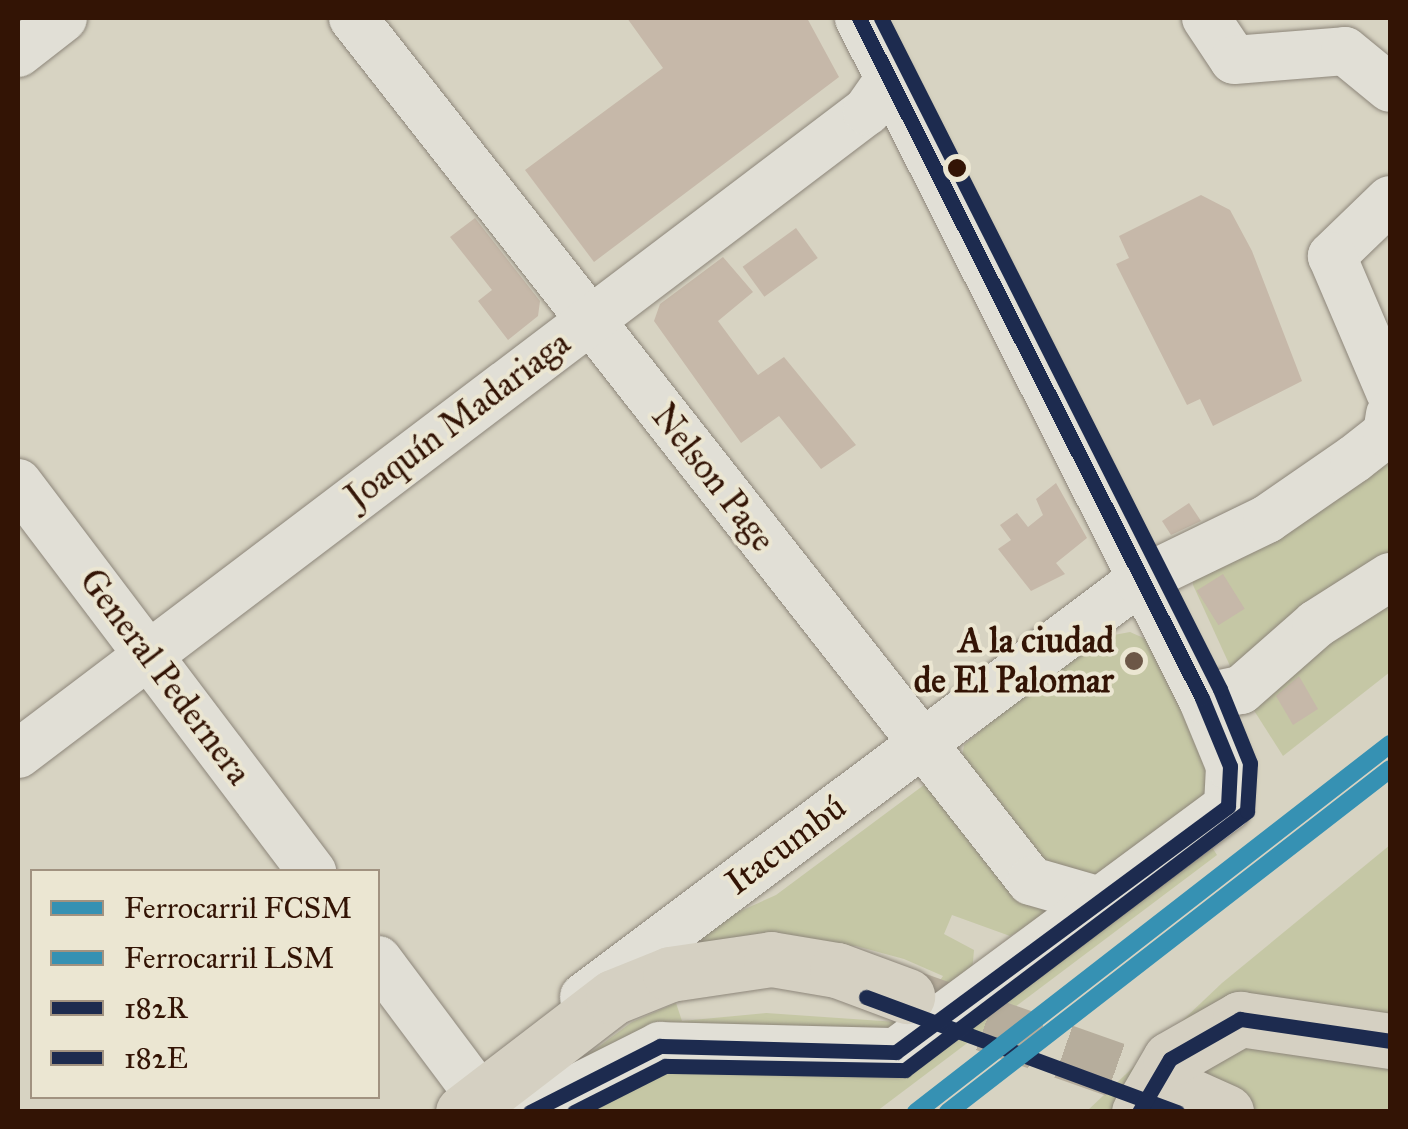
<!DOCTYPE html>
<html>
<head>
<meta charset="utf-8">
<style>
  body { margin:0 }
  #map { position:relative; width:1408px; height:1129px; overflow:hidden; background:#d7d3c2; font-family:"IM FELL Great Primer",serif }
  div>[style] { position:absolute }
  .green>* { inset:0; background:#c5c7a5 }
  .building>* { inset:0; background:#c6b8a9; transform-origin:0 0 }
  .major-tunnel>* { height:55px; margin-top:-27.5px; transform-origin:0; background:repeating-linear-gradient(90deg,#b6ad9c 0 55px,transparent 0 83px) }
  .roads { filter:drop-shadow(0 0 2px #8d867a) drop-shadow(0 0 2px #8d867a) }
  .minor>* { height:48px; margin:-24px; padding:0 24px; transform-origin:24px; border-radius:24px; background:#e1dfd6 }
  .major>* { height:55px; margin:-27.5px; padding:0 27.5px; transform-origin:27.5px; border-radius:27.5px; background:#d5d0c2 }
  .bus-1>* { height:15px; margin:-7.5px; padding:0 7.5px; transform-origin:7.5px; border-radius:7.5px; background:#1d2b4f }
  .bus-2>* { height:15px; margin:-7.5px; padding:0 7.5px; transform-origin:7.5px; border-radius:7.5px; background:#1d2b4f }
  .rail-1>* { height:18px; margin:-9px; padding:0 9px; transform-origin:9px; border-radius:9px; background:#3691b3 }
  .rail-2>* { height:18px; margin:-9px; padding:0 9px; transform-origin:9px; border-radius:9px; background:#3691b3 }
  .dots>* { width:28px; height:28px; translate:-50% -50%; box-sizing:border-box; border:5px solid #ebe6d2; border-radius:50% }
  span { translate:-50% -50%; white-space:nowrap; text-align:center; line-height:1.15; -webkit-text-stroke:8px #ebe6d2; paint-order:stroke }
  .street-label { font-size:35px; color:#331405 }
  .poi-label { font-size:35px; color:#331405; font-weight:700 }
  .right { translate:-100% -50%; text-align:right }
  .frame { position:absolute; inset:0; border:20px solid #331405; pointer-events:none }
  .legend { position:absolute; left:30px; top:869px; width:350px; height:230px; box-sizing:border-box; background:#ebe6d2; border:2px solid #a19280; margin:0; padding:12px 18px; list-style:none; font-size:30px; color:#331405 }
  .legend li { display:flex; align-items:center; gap:20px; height:50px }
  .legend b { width:50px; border:2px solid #a19280 }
</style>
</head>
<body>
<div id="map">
  <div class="green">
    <i style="clip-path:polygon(1390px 435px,1390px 672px,1283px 756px,1241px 690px,1193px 585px,1192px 563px)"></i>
    <i style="clip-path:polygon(1130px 632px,1148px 640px,1209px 758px,1206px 789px,1195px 809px,1101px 875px,1057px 877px,962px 758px,964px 745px,1087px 640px)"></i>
    <i style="clip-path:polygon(928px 782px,1053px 912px,1010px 936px,952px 915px,944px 934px,974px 950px,972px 973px,916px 1028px,750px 1037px,527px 1100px,632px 1022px,676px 1003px,682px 1021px,766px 1013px,911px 1023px,943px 976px,904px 959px,856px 946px,763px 941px,680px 955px,714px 923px,776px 895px)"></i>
    <i style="clip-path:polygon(1210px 844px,1217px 855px,877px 1111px,562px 1112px,679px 1056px,835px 1063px)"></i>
    <i style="clip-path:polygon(1390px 845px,1390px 1111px,1086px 1112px,1222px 983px)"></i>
  </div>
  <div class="building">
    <i style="clip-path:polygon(627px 18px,807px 18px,839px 77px,594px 262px,525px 170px,663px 68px)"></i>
    <i style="clip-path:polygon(1201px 195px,1230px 210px,1252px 251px,1302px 381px,1213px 426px,1200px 399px,1187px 405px,1116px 264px,1129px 258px,1119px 236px)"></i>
    <i style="clip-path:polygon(475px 218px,540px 301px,538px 316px,508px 340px,478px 301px,492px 290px,450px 237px)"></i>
    <i style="left:796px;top:228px;width:37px;height:66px;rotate:54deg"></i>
    <i style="clip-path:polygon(723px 257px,753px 292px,718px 321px,758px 375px,784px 357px,856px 445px,821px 469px,779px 416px,741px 443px,654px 321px,660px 304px)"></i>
    <i style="clip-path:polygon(1056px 483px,1087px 538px,1056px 563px,1065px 574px,1031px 591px,998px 549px,1011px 540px,1000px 525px,1017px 513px,1028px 527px,1043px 515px,1036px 499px)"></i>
    <i style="clip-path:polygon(1189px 503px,1201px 521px,1171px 535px,1162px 521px)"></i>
    <i style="left:1223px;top:574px;width:41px;height:31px;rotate:58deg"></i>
    <i style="clip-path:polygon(1299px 676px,1318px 709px,1293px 725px,1276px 696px)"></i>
  </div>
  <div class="major-tunnel">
    <i style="left:907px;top:996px;width:296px;rotate:19.4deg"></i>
  </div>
  <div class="roads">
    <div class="minor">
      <i style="left:353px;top:18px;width:1097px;rotate:51.85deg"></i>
      <i style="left:1031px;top:881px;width:69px;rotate:16.1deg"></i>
      <i style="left:1206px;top:18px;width:50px;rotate:56.3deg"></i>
      <i style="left:1234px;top:60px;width:111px;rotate:-4.6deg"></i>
      <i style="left:1345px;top:51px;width:58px;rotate:39.4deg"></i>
      <i style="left:18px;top:53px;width:57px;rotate:-37.9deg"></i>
      <i style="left:1390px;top:200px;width:81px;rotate:136deg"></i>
      <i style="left:1332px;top:256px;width:148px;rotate:66.9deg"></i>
      <i style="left:18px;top:483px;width:488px;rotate:52.9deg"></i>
      <i style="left:1202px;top:698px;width:40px;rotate:-12deg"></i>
      <i style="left:1241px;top:690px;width:100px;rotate:-41.3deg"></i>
      <i style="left:1316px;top:624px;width:88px;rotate:-32.4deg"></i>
      <i style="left:18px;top:754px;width:1065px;rotate:-37.14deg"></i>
      <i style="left:867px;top:111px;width:40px;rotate:-55.1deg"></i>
      <i style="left:378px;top:960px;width:154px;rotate:53.2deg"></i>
      <i style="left:584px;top:997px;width:694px;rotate:-36.85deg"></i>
      <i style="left:1139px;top:581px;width:142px;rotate:-25.8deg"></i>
      <i style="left:1267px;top:519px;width:106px;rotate:-34.6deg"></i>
      <i style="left:1354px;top:459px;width:42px;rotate:-38.2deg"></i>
      <i style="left:1387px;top:433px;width:19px;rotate:-81deg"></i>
      <i style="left:529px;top:1112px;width:147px;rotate:-26.7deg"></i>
      <i style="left:660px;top:1046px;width:236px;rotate:1.5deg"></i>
      <i style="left:896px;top:1052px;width:413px;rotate:-36.5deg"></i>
      <i style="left:1228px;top:806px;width:40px;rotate:-87.1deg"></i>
      <i style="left:1230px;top:766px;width:74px;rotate:-112.4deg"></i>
      <i style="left:1202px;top:698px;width:762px;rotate:-116.77deg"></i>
    </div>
    <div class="major">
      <i style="left:1186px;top:1094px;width:44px;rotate:24.2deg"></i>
      <i style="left:463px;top:1112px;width:189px;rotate:-37.5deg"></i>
      <i style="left:613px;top:997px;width:61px;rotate:-22deg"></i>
      <i style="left:670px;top:974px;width:102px;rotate:-8.4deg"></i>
      <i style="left:771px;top:959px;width:67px;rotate:9.5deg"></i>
      <i style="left:837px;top:970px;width:75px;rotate:20.4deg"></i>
      <i style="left:1139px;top:1112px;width:61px;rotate:-59.7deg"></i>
      <i style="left:1170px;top:1059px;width:81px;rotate:-29.7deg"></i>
      <i style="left:1240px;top:1019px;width:152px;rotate:8.3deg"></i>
    </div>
  </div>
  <div class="bus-1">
    <i style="left:866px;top:997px;width:332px;rotate:20.3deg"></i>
    <i style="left:530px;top:1112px;width:146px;rotate:-26.9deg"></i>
    <i style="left:660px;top:1046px;width:236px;rotate:1.5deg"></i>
    <i style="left:896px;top:1052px;width:413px;rotate:-36.5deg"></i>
    <i style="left:1228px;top:806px;width:40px;rotate:-87.1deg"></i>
    <i style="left:1230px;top:766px;width:74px;rotate:-112.4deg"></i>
    <i style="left:1202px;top:698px;width:762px;rotate:-116.77deg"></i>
    <i style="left:1139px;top:1112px;width:61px;rotate:-59.7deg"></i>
    <i style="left:1170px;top:1059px;width:81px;rotate:-29.7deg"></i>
    <i style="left:1240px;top:1019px;width:152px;rotate:8.3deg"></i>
  </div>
  <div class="bus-2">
    <i style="left:574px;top:1112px;width:102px;rotate:-26.8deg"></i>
    <i style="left:665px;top:1066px;width:240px;rotate:1deg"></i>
    <i style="left:905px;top:1070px;width:429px;rotate:-37.1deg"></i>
    <i style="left:1247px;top:811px;width:48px;rotate:-86.4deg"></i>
    <i style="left:1250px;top:763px;width:80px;rotate:-112.1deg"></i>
    <i style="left:1220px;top:689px;width:752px;rotate:-116.8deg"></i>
  </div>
  <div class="rail-1">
    <i style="left:916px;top:1112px;width:600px;rotate:-37.82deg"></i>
  </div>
  <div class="rail-2">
    <i style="left:948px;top:1112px;width:559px;rotate:-37.81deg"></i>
  </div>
  <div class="dots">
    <i style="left:957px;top:168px;background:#331405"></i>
    <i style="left:1134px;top:661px;background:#6c5747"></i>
  </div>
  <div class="street-label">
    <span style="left:458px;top:420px;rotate:-37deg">Joaquín Madariaga</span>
    <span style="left:713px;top:478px;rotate:52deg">Nelson Page</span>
    <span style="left:165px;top:677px;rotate:53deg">General Pedernera</span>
    <span style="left:786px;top:845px;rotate:-37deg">Itacumbú</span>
  </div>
  <div class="poi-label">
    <span class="right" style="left:1114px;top:661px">A la ciudad<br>de El Palomar</span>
  </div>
  <div class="frame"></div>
  <ul class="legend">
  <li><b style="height:12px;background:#3691b3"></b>Ferrocarril FCSM</li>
  <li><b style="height:12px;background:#3691b3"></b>Ferrocarril LSM</li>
  <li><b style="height:12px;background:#1d2b4f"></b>182R</li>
  <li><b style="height:12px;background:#1d2b4f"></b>182E</li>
  </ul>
</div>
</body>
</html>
